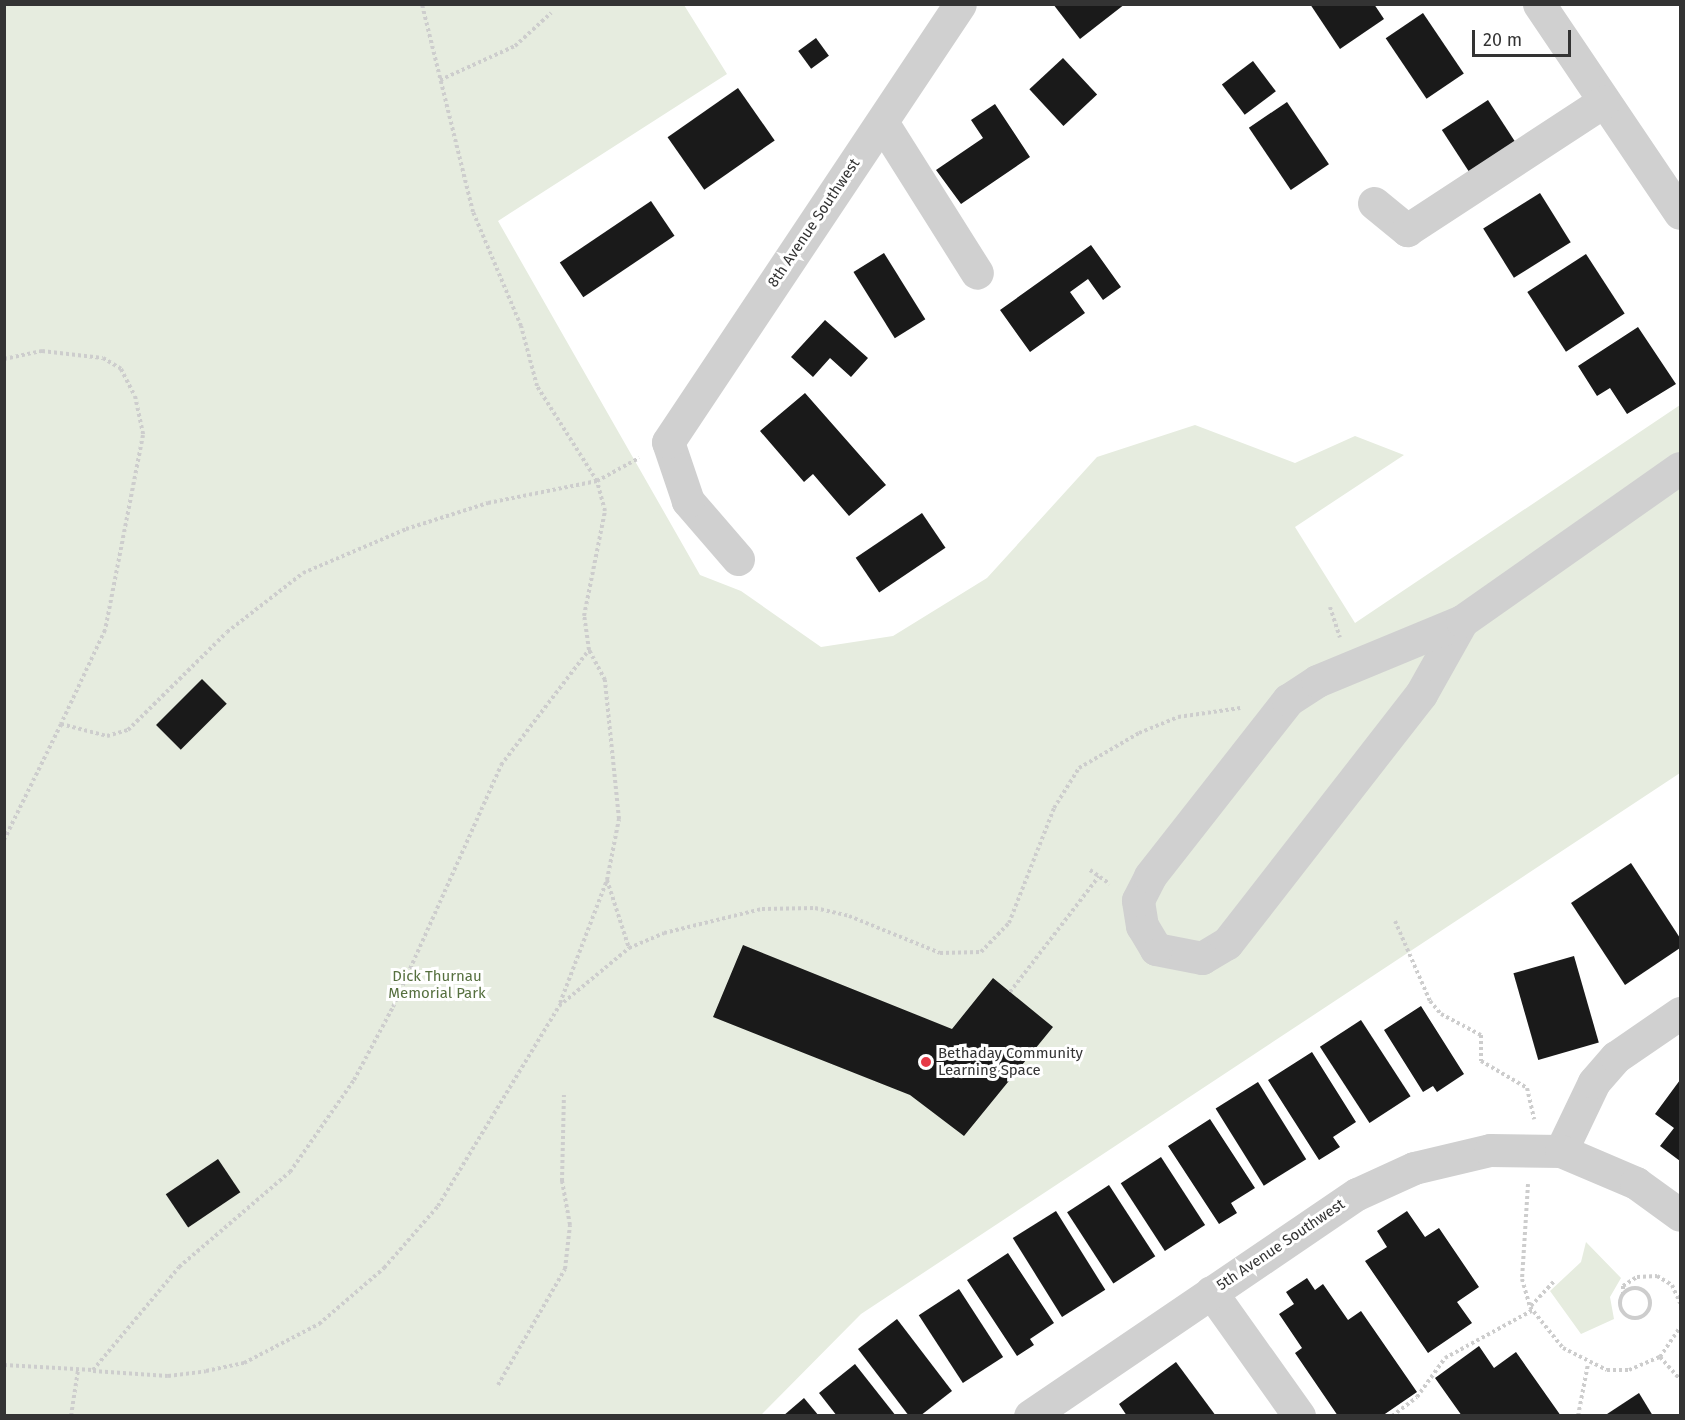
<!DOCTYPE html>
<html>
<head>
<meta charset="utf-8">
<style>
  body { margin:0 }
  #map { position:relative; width:1685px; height:1420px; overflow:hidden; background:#fff; font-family:"Fira Sans",sans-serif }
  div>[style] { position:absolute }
  .green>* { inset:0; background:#e6ecdf }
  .building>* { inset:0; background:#1a1a1a; transform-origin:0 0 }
  .path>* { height:4px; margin-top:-2px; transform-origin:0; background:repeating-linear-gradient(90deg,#cdcdcd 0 3px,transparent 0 6px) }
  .path>.ring { margin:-2px; padding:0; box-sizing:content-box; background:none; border:4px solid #cdcdcd; border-radius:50% }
  .minor>* { height:33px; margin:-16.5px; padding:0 16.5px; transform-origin:16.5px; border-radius:16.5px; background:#d0d0d0 }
  .dots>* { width:16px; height:16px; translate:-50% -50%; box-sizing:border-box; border:3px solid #fff; border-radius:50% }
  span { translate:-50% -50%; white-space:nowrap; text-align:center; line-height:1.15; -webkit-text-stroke:6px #fff; paint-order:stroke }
  .street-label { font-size:15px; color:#333 }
  .park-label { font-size:15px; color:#56703f }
  .poi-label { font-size:15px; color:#333 }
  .left { translate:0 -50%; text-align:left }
  .frame { position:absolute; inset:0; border:6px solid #333; pointer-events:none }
  .scale { position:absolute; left:1472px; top:30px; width:99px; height:27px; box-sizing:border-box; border:3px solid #333; border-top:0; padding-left:8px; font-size:18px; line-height:21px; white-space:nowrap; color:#333; -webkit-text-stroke:4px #fff; paint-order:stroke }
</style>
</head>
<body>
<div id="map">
  <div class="green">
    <i style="clip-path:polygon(4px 5px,684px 5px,727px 74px,498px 221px,700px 575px,741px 591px,821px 647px,893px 636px,987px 578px,1097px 457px,1195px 425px,1295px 463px,1355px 436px,1404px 455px,1295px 527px,1355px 623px,1680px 405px,1680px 773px,861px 1314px,761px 1415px,5px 1415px)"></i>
    <i style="clip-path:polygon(1586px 1242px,1621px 1278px,1610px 1297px,1614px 1319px,1581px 1334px,1550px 1291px,1581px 1262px)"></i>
  </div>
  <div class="building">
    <i style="clip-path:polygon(1053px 4px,1125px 4px,1080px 39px)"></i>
    <i style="clip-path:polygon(1310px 4px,1374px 4px,1384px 19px,1340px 49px)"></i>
    <i style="left:1423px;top:13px;width:73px;height:45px;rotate:56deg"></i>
    <i style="left:816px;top:38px;width:22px;height:22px;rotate:54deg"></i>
    <i style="left:1063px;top:58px;width:50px;height:46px;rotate:47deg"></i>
    <i style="left:1253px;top:61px;width:38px;height:39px;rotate:53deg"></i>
    <i style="left:738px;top:88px;width:64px;height:86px;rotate:55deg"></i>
    <i style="left:1488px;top:100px;width:51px;height:55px;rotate:57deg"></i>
    <i style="left:1287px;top:102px;width:75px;height:46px;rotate:56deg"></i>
    <i style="clip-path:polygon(995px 104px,1030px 157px,961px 204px,936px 170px,983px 138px,971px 120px)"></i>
    <i style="left:1540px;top:193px;width:58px;height:67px;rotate:58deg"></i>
    <i style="left:651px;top:201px;width:42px;height:110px;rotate:56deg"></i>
    <i style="clip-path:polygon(1091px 245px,1121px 287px,1103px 300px,1088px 279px,1070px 292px,1085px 313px,1030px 352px,1000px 310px)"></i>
    <i style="left:884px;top:253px;width:78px;height:36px;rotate:58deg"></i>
    <i style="left:1586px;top:254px;width:71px;height:70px;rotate:57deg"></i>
    <i style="clip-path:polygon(825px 320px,868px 358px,851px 377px,830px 358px,813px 377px,791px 357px)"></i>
    <i style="clip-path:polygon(1638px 327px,1676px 384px,1627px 414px,1610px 388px,1597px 396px,1578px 366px)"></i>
    <i style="clip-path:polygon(805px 393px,886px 485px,849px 516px,813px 474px,804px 482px,760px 431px)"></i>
    <i style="left:922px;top:513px;width:42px;height:80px;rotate:56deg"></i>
    <i style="left:202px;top:679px;width:35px;height:65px;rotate:45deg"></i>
    <i style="clip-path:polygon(1631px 863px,1680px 938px,1680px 948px,1625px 985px,1571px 903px)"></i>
    <i style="clip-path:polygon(743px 945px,952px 1029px,993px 978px,1053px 1027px,964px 1136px,910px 1095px,713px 1017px)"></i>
    <i style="left:1574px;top:956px;width:90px;height:63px;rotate:74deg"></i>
    <i style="clip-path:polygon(1421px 1006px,1464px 1074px,1437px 1092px,1433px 1086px,1423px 1092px,1384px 1030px)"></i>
    <i style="left:1361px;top:1020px;width:91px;height:49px;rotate:57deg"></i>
    <i style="clip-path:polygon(1312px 1052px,1356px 1122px,1333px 1137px,1340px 1147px,1319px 1160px,1268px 1080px)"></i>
    <i style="clip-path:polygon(1680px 1080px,1680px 1161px,1660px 1146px,1674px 1128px,1655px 1114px)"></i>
    <i style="left:1258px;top:1082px;width:91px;height:50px;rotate:58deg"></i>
    <i style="clip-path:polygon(1210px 1119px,1255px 1188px,1231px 1203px,1237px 1213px,1219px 1224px,1168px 1146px)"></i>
    <i style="left:1161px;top:1157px;width:81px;height:48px;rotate:57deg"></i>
    <i style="left:218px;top:1159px;width:40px;height:63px;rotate:56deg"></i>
    <i style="left:1109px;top:1185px;width:85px;height:50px;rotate:57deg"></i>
    <i style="left:1056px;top:1211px;width:93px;height:51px;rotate:58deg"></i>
    <i style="clip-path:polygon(1407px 1211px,1425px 1237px,1439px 1228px,1479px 1287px,1457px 1302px,1472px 1323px,1428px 1353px,1365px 1261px,1387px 1247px,1377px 1231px)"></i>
    <i style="clip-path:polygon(1008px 1253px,1054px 1323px,1030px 1339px,1034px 1345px,1017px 1356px,967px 1280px)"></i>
    <i style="clip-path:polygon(1307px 1278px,1315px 1290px,1323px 1284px,1348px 1320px,1361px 1311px,1417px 1392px,1382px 1416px,1338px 1416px,1295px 1353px,1302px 1348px,1279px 1314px,1294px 1304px,1286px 1292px)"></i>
    <i style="left:959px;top:1289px;width:81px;height:48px;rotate:57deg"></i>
    <i style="clip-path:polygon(897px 1319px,952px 1391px,920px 1416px,909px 1416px,858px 1349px)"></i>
    <i style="clip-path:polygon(1479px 1346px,1494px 1368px,1516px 1352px,1561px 1416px,1462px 1416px,1435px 1378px)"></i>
    <i style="clip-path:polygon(1176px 1362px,1216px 1416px,1127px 1416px,1119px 1404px)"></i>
    <i style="clip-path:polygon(855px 1364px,896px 1416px,837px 1416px,819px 1393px)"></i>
    <i style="clip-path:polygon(1639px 1393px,1653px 1416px,1604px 1416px)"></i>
    <i style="clip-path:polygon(804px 1398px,819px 1416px,783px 1416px)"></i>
  </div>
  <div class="path">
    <i style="left:440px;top:80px;width:82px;rotate:-24.4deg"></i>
    <i style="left:515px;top:46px;width:49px;rotate:-42.5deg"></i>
    <i style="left:4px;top:359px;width:39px;rotate:-12deg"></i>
    <i style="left:42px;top:351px;width:61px;rotate:6.5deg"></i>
    <i style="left:103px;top:358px;width:21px;rotate:31deg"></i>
    <i style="left:121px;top:369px;width:30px;rotate:63deg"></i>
    <i style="left:135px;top:396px;width:40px;rotate:78deg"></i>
    <i style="left:143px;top:435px;width:199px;rotate:101deg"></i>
    <i style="left:105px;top:630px;width:104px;rotate:115.1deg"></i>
    <i style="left:1330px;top:607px;width:32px;rotate:72deg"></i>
    <i style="left:4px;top:840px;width:129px;rotate:-63.8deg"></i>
    <i style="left:61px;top:724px;width:48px;rotate:14.6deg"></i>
    <i style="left:107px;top:736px;width:22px;rotate:-16deg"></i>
    <i style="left:128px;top:730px;width:139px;rotate:-44.7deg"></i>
    <i style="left:227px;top:632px;width:96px;rotate:-37.8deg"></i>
    <i style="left:303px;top:573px;width:112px;rotate:-23.1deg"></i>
    <i style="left:406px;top:529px;width:86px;rotate:-17.6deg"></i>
    <i style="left:488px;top:503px;width:111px;rotate:-11.4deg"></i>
    <i style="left:597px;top:481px;width:48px;rotate:-28.7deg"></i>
    <i style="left:1090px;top:870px;width:24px;rotate:35deg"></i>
    <i style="left:607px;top:880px;width:71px;rotate:72.1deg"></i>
    <i style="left:1395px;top:921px;width:87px;rotate:66.4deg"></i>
    <i style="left:1430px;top:1001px;width:17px;rotate:50deg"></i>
    <i style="left:1441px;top:1014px;width:45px;rotate:27.7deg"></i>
    <i style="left:1481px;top:1035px;width:26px;rotate:90deg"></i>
    <i style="left:1481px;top:1061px;width:53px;rotate:30.4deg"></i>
    <i style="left:1527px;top:1088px;width:32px;rotate:77deg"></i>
    <i style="left:1010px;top:992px;width:146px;rotate:-52.5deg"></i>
    <i style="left:560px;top:1003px;width:132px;rotate:-69.1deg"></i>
    <i style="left:607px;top:880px;width:62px;rotate:-78.9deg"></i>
    <i style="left:619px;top:819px;width:140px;rotate:-95.8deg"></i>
    <i style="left:605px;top:680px;width:34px;rotate:-118deg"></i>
    <i style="left:1528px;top:1184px;width:95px;rotate:93.6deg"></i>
    <i style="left:1522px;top:1279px;width:29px;rotate:74deg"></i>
    <i style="left:1530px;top:1307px;width:53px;rotate:51.2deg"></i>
    <i style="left:1563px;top:1348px;width:49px;rotate:26.6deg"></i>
    <i style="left:1607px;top:1370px;width:22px"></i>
    <i style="left:1629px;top:1370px;width:34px;rotate:-23deg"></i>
    <i style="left:1660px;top:1357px;width:36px;rotate:-56deg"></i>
    <i class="ring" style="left:1620px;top:1288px;width:26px;height:26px"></i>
    <i style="left:1623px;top:1295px;width:9px;rotate:-90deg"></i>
    <i style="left:1623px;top:1286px;width:17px;rotate:-33deg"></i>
    <i style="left:1637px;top:1277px;width:20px;rotate:-3deg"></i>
    <i style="left:1657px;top:1276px;width:17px;rotate:31deg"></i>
    <i style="left:1672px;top:1285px;width:20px;rotate:66deg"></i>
    <i style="left:1531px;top:1306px;width:35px;rotate:-47deg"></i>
    <i style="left:1660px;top:1357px;width:30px;rotate:48deg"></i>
    <i style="left:4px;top:1365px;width:89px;rotate:3.2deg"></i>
    <i style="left:93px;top:1370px;width:134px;rotate:-50.1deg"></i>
    <i style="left:179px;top:1267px;width:146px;rotate:-40.6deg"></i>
    <i style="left:290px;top:1172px;width:112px;rotate:-55.2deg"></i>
    <i style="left:354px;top:1080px;width:83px;rotate:-61.9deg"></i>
    <i style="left:393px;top:1007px;width:265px;rotate:-65.9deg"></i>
    <i style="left:501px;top:765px;width:145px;rotate:-52.6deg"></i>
    <i style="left:589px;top:650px;width:34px;rotate:-98deg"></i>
    <i style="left:584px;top:616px;width:107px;rotate:-78.7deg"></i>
    <i style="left:605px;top:511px;width:31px;rotate:-105deg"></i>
    <i style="left:597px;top:481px;width:112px;rotate:-122.3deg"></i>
    <i style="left:537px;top:386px;width:62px;rotate:-104.9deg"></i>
    <i style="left:521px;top:326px;width:124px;rotate:-112.8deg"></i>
    <i style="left:473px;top:212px;width:214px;rotate:-103.8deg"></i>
    <i style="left:93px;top:1371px;width:75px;rotate:3.8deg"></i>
    <i style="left:168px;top:1376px;width:38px;rotate:-7deg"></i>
    <i style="left:206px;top:1371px;width:39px;rotate:-12deg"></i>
    <i style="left:244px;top:1363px;width:85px;rotate:-27.5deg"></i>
    <i style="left:319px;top:1324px;width:86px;rotate:-40.7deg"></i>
    <i style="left:384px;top:1268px;width:82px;rotate:-48.9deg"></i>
    <i style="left:438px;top:1206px;width:234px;rotate:-58.8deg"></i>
    <i style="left:559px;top:1006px;width:91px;rotate:-39.6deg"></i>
    <i style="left:629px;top:948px;width:38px;rotate:-23deg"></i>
    <i style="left:664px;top:933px;width:101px;rotate:-13.8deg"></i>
    <i style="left:762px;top:909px;width:53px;rotate:-1.1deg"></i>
    <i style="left:815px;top:908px;width:35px;rotate:13deg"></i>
    <i style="left:849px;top:916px;width:98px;rotate:22.1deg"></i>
    <i style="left:940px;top:953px;width:41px;rotate:-1.4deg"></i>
    <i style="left:981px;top:952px;width:40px;rotate:-46deg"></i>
    <i style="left:1009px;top:923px;width:123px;rotate:-68.6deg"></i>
    <i style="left:1054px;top:808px;width:47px;rotate:-58deg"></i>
    <i style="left:1079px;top:768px;width:69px;rotate:-30.3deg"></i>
    <i style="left:1139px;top:733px;width:42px;rotate:-22.3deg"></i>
    <i style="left:1178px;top:717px;width:63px;rotate:-8.3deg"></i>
    <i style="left:498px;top:1385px;width:134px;rotate:-60deg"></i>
    <i style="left:565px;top:1269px;width:44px;rotate:-83.5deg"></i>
    <i style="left:570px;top:1225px;width:45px;rotate:-100.3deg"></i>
    <i style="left:562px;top:1181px;width:86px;rotate:-88.7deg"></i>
    <i style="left:71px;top:1416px;width:47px;rotate:-81.3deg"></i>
    <i style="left:1392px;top:1416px;width:31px;rotate:-37deg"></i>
    <i style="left:1417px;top:1397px;width:48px;rotate:-54.3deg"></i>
    <i style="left:1445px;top:1358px;width:100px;rotate:-28.6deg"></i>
    <i style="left:1578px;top:1416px;width:53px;rotate:-79.1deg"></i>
  </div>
  <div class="minor">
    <i style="left:1539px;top:4px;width:252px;rotate:56deg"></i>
    <i style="left:882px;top:122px;width:178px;rotate:57.8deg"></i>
    <i style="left:1374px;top:203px;width:43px;rotate:39.3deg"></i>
    <i style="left:1407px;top:230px;width:235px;rotate:-33.2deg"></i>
    <i style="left:738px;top:559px;width:77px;rotate:-130.8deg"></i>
    <i style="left:688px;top:501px;width:62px;rotate:-108.7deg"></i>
    <i style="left:668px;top:442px;width:526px;rotate:-56.31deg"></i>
    <i style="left:1462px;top:621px;width:84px;rotate:119.3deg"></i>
    <i style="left:1421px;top:694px;width:316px;rotate:127.9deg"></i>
    <i style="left:1227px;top:943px;width:29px;rotate:149deg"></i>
    <i style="left:1202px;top:958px;width:47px;rotate:-168.9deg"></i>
    <i style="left:1156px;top:949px;width:27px;rotate:-121deg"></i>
    <i style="left:1142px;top:926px;width:26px;rotate:-99deg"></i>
    <i style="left:1138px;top:900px;width:27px;rotate:-63deg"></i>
    <i style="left:1150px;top:876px;width:224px;rotate:-51.9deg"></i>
    <i style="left:1288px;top:700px;width:35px;rotate:-33deg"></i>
    <i style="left:1317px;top:681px;width:157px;rotate:-22.5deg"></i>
    <i style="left:1462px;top:621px;width:266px;rotate:-35.1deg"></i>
    <i style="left:1561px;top:1151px;width:76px;rotate:-64.4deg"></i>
    <i style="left:1594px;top:1082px;width:33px;rotate:-49deg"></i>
    <i style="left:1616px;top:1057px;width:78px;rotate:-34.5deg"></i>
    <i style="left:1211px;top:1292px;width:152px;rotate:54.6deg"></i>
    <i style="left:1030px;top:1416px;width:395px;rotate:-34.2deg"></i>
    <i style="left:1357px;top:1194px;width:63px;rotate:-24.5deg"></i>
    <i style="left:1414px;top:1168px;width:78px;rotate:-13.3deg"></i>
    <i style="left:1490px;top:1150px;width:71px;rotate:0.8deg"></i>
    <i style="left:1561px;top:1151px;width:82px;rotate:23.1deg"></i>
    <i style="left:1636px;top:1183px;width:54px;rotate:36deg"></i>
  </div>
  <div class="dots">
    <i style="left:926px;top:1062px;background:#e63946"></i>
  </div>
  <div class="street-label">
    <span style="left:814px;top:223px;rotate:-56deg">8th Avenue Southwest</span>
    <span style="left:1281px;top:1245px;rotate:-34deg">5th Avenue Southwest</span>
  </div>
  <div class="park-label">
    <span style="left:437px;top:985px">Dick Thurnau<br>Memorial Park</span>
  </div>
  <div class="poi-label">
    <span class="left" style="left:938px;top:1062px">Bethaday Community<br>Learning Space</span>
  </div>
  <div class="frame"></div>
  <div class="scale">20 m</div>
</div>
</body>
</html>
